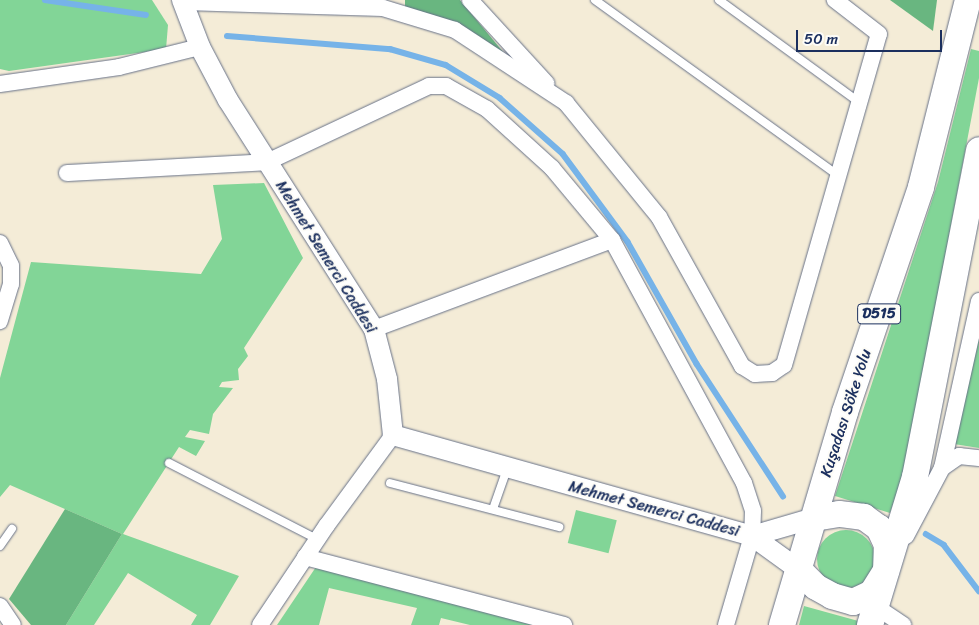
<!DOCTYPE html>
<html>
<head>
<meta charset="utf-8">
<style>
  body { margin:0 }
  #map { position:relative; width:979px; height:625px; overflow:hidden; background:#f4ecd7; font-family:Sriracha,sans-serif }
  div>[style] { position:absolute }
  .green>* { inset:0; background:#82d597; transform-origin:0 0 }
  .round { border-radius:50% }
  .forest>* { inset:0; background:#69b680 }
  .stream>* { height:5.5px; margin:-2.75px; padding:0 2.75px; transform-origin:2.75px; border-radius:2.75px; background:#76b3e8 }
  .roads { filter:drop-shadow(0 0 1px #677188) drop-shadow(0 0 1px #677188) }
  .service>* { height:8px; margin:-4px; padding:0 4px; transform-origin:4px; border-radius:4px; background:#fff }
  .minor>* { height:16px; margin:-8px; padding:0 8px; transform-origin:8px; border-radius:8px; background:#fff }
  .tertiary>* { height:20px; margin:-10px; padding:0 10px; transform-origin:10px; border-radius:10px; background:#fff }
  .trunk>* { height:26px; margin:-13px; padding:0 13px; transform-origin:13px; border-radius:13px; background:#fff }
  span { translate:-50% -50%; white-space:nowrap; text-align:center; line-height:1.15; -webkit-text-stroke:4px #fdfcf7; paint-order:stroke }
  .shield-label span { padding:1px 4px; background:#fdfcf7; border:1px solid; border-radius:4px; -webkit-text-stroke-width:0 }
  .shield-label { font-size:15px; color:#1b2f5e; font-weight:700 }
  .street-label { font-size:16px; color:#1b2f5e }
  .scale { position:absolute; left:796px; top:30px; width:146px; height:22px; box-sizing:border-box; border:2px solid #1b2f5e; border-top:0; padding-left:6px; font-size:15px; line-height:18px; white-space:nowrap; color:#1b2f5e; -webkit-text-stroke:4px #fdfcf7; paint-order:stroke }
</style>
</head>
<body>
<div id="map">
  <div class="green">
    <i style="clip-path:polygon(0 0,152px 0,168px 25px,166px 49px,9px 71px,0 69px)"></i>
    <i style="clip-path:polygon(971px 49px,979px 51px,979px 78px,904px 473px,890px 513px,835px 496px,938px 182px)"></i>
    <i style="clip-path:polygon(264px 183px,303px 258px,244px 348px,248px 356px,238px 369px,239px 380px,222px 382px,219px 387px,233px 388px,213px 414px,209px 434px,190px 430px,185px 437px,205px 441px,196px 456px,179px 447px,123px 534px,239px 576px,210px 625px,191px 625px,197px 615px,128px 573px,94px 625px,66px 625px,122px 534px,10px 485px,0 497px,0 378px,31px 262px,201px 274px,222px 239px,213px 185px)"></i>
    <i style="clip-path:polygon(979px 328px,979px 448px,954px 444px)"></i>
    <i style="left:576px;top:510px;width:42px;height:34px;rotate:14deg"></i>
    <i class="round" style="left:817px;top:530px;width:58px;height:58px"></i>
    <i style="clip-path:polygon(320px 561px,537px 625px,470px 625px,441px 618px,439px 625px,411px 625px,417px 608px,329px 588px,319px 625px,277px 625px)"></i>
    <i style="clip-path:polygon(804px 606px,862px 622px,861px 625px,799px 625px)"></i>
  </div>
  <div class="forest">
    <i style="clip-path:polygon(405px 0,460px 0,509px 59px,405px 10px)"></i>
    <i style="clip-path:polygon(890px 0,937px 0,933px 31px)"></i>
    <i style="clip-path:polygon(65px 509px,122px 534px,66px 625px,31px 625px,9px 599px)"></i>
  </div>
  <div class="stream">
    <i style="left:45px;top:0;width:102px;rotate:8.4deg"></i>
    <i style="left:227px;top:36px;width:164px;rotate:4.6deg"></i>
    <i style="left:390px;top:49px;width:58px;rotate:15.9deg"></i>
    <i style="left:446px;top:65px;width:63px;rotate:31.4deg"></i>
    <i style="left:500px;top:98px;width:84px;rotate:41.6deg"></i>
    <i style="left:563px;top:154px;width:109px;rotate:53.5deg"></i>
    <i style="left:628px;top:242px;width:140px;rotate:60.5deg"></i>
    <i style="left:697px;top:364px;width:158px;rotate:56.9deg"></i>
    <i style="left:926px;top:534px;width:21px;rotate:31deg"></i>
    <i style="left:944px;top:545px;width:58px;rotate:52.7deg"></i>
  </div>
  <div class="roads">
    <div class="service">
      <i style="left:595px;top:0;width:299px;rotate:35.8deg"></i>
      <i style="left:719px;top:0;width:173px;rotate:36.1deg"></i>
      <i style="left:169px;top:463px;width:166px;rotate:27.2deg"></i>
      <i style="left:390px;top:483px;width:175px;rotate:14.6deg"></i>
      <i style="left:493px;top:509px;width:42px;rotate:-70.7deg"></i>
      <i style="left:0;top:546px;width:21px;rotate:-55deg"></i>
    </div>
    <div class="minor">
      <i style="left:470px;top:0;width:113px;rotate:47.5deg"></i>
      <i style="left:184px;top:2px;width:199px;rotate:1.7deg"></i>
      <i style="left:383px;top:8px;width:75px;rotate:17deg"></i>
      <i style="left:455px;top:30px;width:133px;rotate:33.3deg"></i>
      <i style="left:566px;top:103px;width:147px;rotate:50.8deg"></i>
      <i style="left:659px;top:217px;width:171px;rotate:60.9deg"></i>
      <i style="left:742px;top:366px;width:15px;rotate:32deg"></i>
      <i style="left:755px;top:374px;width:17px;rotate:-3deg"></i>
      <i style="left:772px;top:373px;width:14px;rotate:-34deg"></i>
      <i style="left:784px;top:365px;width:344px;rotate:-74deg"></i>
      <i style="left:879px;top:34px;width:56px;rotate:-142.3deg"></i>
      <i style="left:0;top:84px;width:120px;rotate:-8.1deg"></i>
      <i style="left:119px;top:67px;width:83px;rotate:-13.9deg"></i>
      <i style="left:67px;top:173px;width:200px;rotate:-3.1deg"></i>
      <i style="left:267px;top:162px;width:179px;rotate:-25.1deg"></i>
      <i style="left:429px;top:86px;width:17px"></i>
      <i style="left:446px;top:86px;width:47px;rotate:29.3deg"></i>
      <i style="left:487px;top:109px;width:88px;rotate:42.2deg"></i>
      <i style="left:552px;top:168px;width:94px;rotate:50.2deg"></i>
      <i style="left:612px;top:240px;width:277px;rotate:61.5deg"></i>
      <i style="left:744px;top:483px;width:29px;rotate:72deg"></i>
      <i style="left:753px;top:511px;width:25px;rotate:92deg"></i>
      <i style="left:752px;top:536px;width:93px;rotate:106.3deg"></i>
      <i style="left:0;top:243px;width:25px;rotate:64deg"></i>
      <i style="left:11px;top:266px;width:18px;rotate:90deg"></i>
      <i style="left:11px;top:284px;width:39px;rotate:107deg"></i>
      <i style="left:374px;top:329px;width:254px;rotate:-20.5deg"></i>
      <i style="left:942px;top:468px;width:171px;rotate:-77.5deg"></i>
      <i style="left:906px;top:536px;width:77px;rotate:-62.1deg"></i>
      <i style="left:942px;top:468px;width:21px;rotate:-35deg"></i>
      <i style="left:959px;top:456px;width:20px;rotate:6deg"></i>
      <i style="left:305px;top:557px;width:268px;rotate:14.7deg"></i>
      <i style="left:0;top:606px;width:23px;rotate:56deg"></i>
      <i style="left:875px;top:606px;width:34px;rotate:34deg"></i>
      <i style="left:260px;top:625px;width:120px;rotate:-56.2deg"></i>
      <i style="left:327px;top:525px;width:112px;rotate:-53.7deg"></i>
    </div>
    <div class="tertiary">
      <i style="left:182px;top:0;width:50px;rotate:69deg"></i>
      <i style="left:200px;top:47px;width:60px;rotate:62.2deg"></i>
      <i style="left:228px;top:100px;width:272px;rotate:57.5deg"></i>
      <i style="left:374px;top:329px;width:52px;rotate:75.4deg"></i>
      <i style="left:387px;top:379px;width:56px;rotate:83.9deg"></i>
      <i style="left:393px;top:435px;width:373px;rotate:15.7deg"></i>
      <i style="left:752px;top:536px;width:57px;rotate:35.7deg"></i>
      <i style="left:752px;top:536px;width:65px;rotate:-16.2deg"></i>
    </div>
    <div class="trunk">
      <i style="left:798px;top:569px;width:25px;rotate:45deg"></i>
      <i style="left:816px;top:587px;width:18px;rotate:29deg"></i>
      <i style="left:832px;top:596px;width:22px;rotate:16deg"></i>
      <i style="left:853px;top:602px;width:21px;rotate:-25deg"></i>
      <i style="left:872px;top:593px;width:26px;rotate:-58deg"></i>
      <i style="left:886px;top:571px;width:26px;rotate:-88deg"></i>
      <i style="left:887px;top:545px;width:19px;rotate:-115deg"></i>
      <i style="left:879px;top:528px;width:19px;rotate:-144deg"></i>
      <i style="left:864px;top:517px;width:25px;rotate:-173deg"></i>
      <i style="left:839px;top:514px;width:25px;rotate:171deg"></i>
      <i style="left:782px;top:625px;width:222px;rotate:-73.5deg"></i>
      <i style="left:845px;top:412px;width:237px;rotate:-71.3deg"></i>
      <i style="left:921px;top:187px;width:193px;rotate:-75.9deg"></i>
      <i style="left:870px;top:625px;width:155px;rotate:-73.1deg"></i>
      <i style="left:915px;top:477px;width:333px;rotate:-78.9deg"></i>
    </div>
  </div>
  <div class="shield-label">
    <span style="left:879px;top:314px">D515</span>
  </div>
  <div class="street-label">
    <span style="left:326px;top:257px;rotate:58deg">Mehmet Semerci Caddesi</span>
    <span style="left:846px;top:413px;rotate:-72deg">Kuşadası Söke Yolu</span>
    <span style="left:654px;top:509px;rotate:15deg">Mehmet Semerci Caddesi</span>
  </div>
  <div class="scale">50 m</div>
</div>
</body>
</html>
